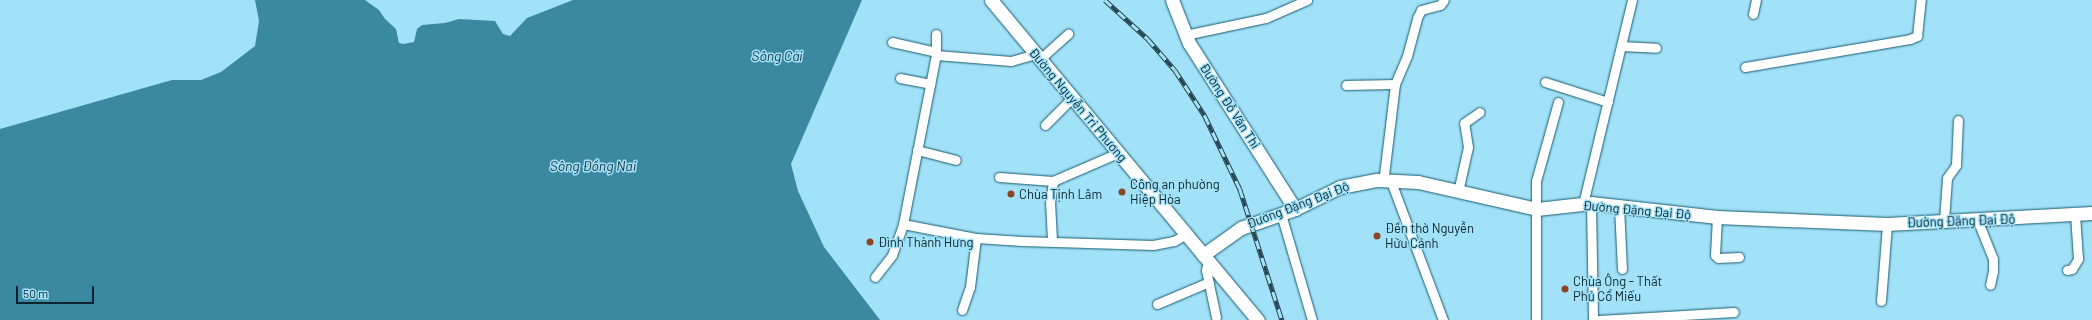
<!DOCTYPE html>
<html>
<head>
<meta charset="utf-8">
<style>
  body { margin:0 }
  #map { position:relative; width:2092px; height:320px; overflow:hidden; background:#a2e2f9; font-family:Barlow,sans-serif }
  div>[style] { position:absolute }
  .water>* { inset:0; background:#3b88a1 }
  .roads { filter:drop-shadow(0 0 1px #175a6e) drop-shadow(0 0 1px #175a6e) }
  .street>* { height:9px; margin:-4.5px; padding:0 4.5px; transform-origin:4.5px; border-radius:4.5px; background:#fff }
  .secondary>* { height:13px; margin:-6.5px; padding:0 6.5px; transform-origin:6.5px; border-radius:6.5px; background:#fff }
  .rail>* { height:4.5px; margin-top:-2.25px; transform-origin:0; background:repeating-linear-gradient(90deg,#a2e2f9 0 9px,#254651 0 18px); box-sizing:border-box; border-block:1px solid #254651 }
  .dots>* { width:11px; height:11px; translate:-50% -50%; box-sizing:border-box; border:2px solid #a2e2f9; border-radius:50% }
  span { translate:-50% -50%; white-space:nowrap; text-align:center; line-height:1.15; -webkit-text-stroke:3px #a2e2f9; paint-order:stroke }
  .street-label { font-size:13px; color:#0a242d }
  .poi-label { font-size:13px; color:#0a242d }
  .left { translate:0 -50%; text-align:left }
  .water-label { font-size:14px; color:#1e363f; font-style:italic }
  .scale { position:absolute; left:16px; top:286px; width:78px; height:18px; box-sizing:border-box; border:2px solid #0a242d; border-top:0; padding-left:5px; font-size:12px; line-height:14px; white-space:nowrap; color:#0a242d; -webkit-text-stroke:3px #a2e2f9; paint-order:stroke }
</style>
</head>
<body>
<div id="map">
  <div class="water">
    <i style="clip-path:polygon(255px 0,365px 0,379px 10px,385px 19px,396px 29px,399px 43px,403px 44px,414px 42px,417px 29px,422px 25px,445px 23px,459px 19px,495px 21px,503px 34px,510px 36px,527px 18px,573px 0,862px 0,791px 164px,798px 191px,824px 247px,880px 320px,0 320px,0 129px,172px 80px,201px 80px,221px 72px,255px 46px,259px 21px)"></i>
  </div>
  <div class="roads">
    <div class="street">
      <i style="left:1753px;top:14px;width:14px;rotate:-78deg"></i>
      <i style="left:1185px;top:35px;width:83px;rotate:-11.9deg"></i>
      <i style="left:1266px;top:18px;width:45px;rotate:-23.7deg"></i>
      <i style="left:892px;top:42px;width:45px;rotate:12.8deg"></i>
      <i style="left:1621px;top:46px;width:35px;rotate:3deg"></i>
      <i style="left:936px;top:55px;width:21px;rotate:-90deg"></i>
      <i style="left:1040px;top:59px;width:38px;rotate:-42deg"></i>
      <i style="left:1745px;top:67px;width:167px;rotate:-9.6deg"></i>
      <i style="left:1910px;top:39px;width:8px;rotate:-23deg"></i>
      <i style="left:1917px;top:36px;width:36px;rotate:-84deg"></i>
      <i style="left:900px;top:78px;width:31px;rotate:11deg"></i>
      <i style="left:1545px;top:82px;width:66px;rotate:17.6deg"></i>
      <i style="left:1346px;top:85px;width:49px;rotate:-1.2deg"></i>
      <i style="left:1045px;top:125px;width:38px;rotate:-45deg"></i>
      <i style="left:917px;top:150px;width:40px;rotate:14.4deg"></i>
      <i style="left:1384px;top:175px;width:92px;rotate:-83.1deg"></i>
      <i style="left:1395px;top:84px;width:30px;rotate:-67deg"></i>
      <i style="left:1407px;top:56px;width:39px;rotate:-75deg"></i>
      <i style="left:1417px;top:18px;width:9px;rotate:-63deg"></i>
      <i style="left:1421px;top:10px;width:20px;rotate:-15deg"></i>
      <i style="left:1440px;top:5px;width:6px;rotate:-51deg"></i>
      <i style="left:999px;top:177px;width:54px;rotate:4.2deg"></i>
      <i style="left:1053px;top:181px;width:71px;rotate:-23.3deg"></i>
      <i style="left:1390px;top:179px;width:151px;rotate:69.4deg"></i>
      <i style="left:1458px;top:192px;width:46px;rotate:-77.5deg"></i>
      <i style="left:1468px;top:147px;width:24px;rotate:-99deg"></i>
      <i style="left:1464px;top:123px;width:19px;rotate:-35deg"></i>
      <i style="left:1591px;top:203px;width:117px;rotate:89deg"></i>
      <i style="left:1583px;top:204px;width:210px;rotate:-76.5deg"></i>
      <i style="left:1619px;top:206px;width:63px;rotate:87.3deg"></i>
      <i style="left:1281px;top:214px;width:110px;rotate:73.7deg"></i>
      <i style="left:1717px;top:217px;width:38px;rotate:93deg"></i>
      <i style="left:1715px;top:255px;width:4px;rotate:45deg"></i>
      <i style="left:1718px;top:258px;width:21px;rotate:-3deg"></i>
      <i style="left:1977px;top:219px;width:43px;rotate:68.2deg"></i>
      <i style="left:1993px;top:259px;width:12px;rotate:90deg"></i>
      <i style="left:1993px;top:271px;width:14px;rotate:102deg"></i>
      <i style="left:1944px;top:220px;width:42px;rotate:-85.9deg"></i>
      <i style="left:1947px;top:178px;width:16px;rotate:-55deg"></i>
      <i style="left:1956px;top:165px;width:45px;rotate:-87.5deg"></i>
      <i style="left:903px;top:224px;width:74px;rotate:10.9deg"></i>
      <i style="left:976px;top:238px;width:46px;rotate:3.7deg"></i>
      <i style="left:1022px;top:241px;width:131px;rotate:1.7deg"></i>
      <i style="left:1153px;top:245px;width:21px;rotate:-11deg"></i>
      <i style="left:1174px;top:241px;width:14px;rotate:-30deg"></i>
      <i style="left:1052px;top:240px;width:37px;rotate:-93deg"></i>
      <i style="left:1050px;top:203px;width:22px;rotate:-82deg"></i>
      <i style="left:1208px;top:260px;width:10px;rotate:101deg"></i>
      <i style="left:1206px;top:270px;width:48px;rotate:78deg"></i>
      <i style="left:2067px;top:270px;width:5px;rotate:-11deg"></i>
      <i style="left:2072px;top:269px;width:12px;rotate:-59deg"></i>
      <i style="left:2078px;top:259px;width:45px;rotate:-93.8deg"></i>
      <i style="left:875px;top:277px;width:28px;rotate:-52deg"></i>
      <i style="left:892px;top:255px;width:33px;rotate:-70deg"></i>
      <i style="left:903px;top:224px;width:172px;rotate:-79deg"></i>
      <i style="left:936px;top:55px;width:75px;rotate:4.6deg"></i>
      <i style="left:1011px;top:61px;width:26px;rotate:-16deg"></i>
      <i style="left:1881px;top:301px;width:77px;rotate:-85.5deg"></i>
      <i style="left:1157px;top:304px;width:56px;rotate:-22.9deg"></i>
      <i style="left:962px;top:310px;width:24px;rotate:-71deg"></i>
      <i style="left:970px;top:287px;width:49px;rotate:-83deg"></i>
      <i style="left:1536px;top:320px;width:139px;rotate:-90deg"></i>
      <i style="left:1536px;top:181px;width:82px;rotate:-74.4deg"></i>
      <i style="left:1599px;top:320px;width:135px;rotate:-3.4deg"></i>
    </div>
    <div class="secondary">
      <i style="left:991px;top:0;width:417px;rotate:50.2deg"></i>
      <i style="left:1172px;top:0;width:46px;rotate:68.4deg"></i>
      <i style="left:1189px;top:43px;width:197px;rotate:57.4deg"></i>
      <i style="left:1203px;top:255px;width:47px;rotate:-35.4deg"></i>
      <i style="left:1241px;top:228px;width:57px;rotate:-19.4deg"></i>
      <i style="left:1295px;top:209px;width:50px;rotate:-26.1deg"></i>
      <i style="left:1340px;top:187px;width:38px;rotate:-11deg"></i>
      <i style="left:1377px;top:180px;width:41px;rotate:2.8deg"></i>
      <i style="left:1418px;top:182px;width:122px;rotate:12.8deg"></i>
      <i style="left:1537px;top:209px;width:54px;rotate:-6.3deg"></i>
      <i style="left:1591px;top:203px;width:127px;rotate:6.3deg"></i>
      <i style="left:1717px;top:217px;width:170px;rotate:2.4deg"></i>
      <i style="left:1887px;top:224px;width:205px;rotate:-3.1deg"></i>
    </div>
  </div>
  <div class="rail">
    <i style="left:1105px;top:0;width:58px;rotate:42.2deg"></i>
    <i style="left:1148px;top:39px;width:41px;rotate:48.9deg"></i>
    <i style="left:1175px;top:70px;width:55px;rotate:56.9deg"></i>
    <i style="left:1205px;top:116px;width:81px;rotate:64.4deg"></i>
    <i style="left:1240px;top:189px;width:138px;rotate:72.2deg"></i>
  </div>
  <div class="dots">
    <i style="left:1122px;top:192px;background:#8d4425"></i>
    <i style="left:1011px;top:194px;background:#8d4425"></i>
    <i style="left:1377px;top:236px;background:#8d4425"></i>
    <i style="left:870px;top:242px;background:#8d4425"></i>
    <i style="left:1565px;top:289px;background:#8d4425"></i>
  </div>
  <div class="street-label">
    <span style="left:1078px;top:105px;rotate:50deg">Đường Nguyễn Tri Phương</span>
    <span style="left:1230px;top:106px;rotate:57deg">Đường Đỗ Văn Thi</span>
    <span style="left:1298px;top:205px;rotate:-21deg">Đường Đặng Đại Độ</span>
    <span style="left:1637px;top:210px;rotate:5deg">Đường Đặng Đại Độ</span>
    <span style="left:1961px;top:221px;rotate:-2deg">Đường Đặng Đại Độ</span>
  </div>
  <div class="poi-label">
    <span class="left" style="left:1130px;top:192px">Công an phường<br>Hiệp Hòa</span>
    <span class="left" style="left:1019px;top:194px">Chùa Tịnh Lâm</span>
    <span class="left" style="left:1385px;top:236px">Đền thờ Nguyễn<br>Hữu Cảnh</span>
    <span class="left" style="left:878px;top:242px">Đình Thành Hưng</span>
    <span class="left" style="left:1573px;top:289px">Chùa Ông - Thất<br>Phủ Cổ Miếu</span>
  </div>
  <div class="water-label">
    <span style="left:777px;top:56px">Sông Cái</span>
    <span style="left:593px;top:166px">Sông Đồng Nai</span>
  </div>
  <div class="scale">50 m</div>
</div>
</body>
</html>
